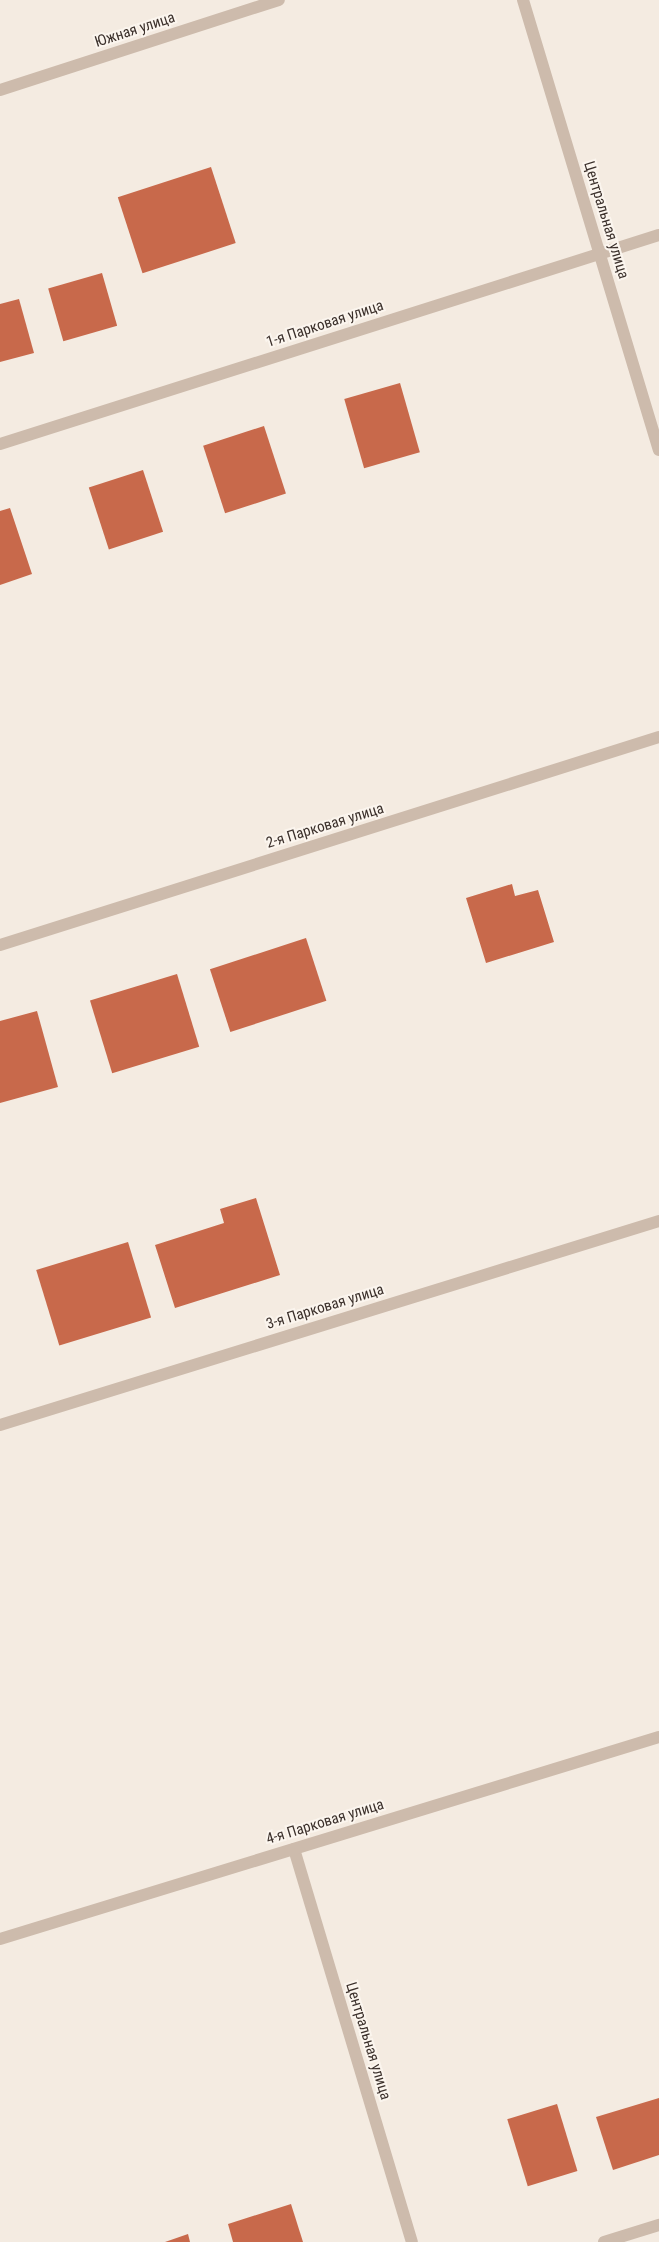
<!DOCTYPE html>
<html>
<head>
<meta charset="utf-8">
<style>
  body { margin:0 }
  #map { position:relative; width:659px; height:2242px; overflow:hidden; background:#f4ebe1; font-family:"Roboto Condensed",sans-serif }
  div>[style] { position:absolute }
  .building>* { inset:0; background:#c8694b; transform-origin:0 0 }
  .minor>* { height:12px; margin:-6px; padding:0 6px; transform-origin:6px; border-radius:6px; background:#cdbbac }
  span { translate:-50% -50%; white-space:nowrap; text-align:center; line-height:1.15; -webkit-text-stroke:4px #fbf5ee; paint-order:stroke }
  .street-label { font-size:15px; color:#3b302b }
</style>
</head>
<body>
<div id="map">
  <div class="building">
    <i style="left:211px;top:167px;width:80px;height:98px;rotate:72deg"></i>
    <i style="left:102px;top:273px;width:55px;height:56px;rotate:74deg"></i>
    <i style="clip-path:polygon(19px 299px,34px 353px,0 362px,0 304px)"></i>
    <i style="left:400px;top:383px;width:72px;height:58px;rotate:74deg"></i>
    <i style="left:264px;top:426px;width:71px;height:64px;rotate:72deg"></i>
    <i style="left:143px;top:470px;width:65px;height:57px;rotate:72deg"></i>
    <i style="clip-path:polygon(10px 508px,32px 574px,0 585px,0 511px)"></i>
    <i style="clip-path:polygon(512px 884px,515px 896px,538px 890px,554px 942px,486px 963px,466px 898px)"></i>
    <i style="left:306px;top:938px;width:66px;height:101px;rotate:72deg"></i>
    <i style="left:177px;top:974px;width:76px;height:91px;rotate:73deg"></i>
    <i style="clip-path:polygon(37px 1011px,58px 1087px,0 1103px,0 1021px)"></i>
    <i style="clip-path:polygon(256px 1198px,280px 1275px,175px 1308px,155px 1245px,224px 1223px,220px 1209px)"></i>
    <i style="left:128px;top:1242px;width:79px;height:96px;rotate:73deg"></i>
    <i style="clip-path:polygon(659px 2098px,659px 2155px,613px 2170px,596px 2117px)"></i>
    <i style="left:557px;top:2104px;width:70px;height:52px;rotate:73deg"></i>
    <i style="clip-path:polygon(291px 2204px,303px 2242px,233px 2242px,228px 2224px)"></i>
    <i style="clip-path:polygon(188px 2234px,190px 2242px,165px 2242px)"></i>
  </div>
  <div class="minor">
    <i style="left:523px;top:0;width:470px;rotate:73.2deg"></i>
    <i style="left:0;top:90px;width:293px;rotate:-17.9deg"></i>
    <i style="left:0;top:444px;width:691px;rotate:-17.6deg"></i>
    <i style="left:0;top:945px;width:691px;rotate:-17.52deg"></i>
    <i style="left:0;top:1425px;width:690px;rotate:-17.2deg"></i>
    <i style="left:294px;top:1849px;width:410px;rotate:73.3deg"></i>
    <i style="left:0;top:1939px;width:689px;rotate:-17.04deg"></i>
    <i style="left:604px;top:2242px;width:58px;rotate:-17.2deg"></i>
  </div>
  <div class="street-label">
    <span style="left:135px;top:30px;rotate:-18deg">Южная улица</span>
    <span style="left:606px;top:220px;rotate:73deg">Центральная улица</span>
    <span style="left:325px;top:324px;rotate:-18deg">1-я Парковая улица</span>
    <span style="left:325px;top:826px;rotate:-17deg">2-я Парковая улица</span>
    <span style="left:325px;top:1307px;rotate:-17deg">3-я Парковая улица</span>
    <span style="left:325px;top:1822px;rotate:-17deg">4-я Парковая улица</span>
    <span style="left:368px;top:2041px;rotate:73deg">Центральная улица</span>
  </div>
</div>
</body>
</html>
